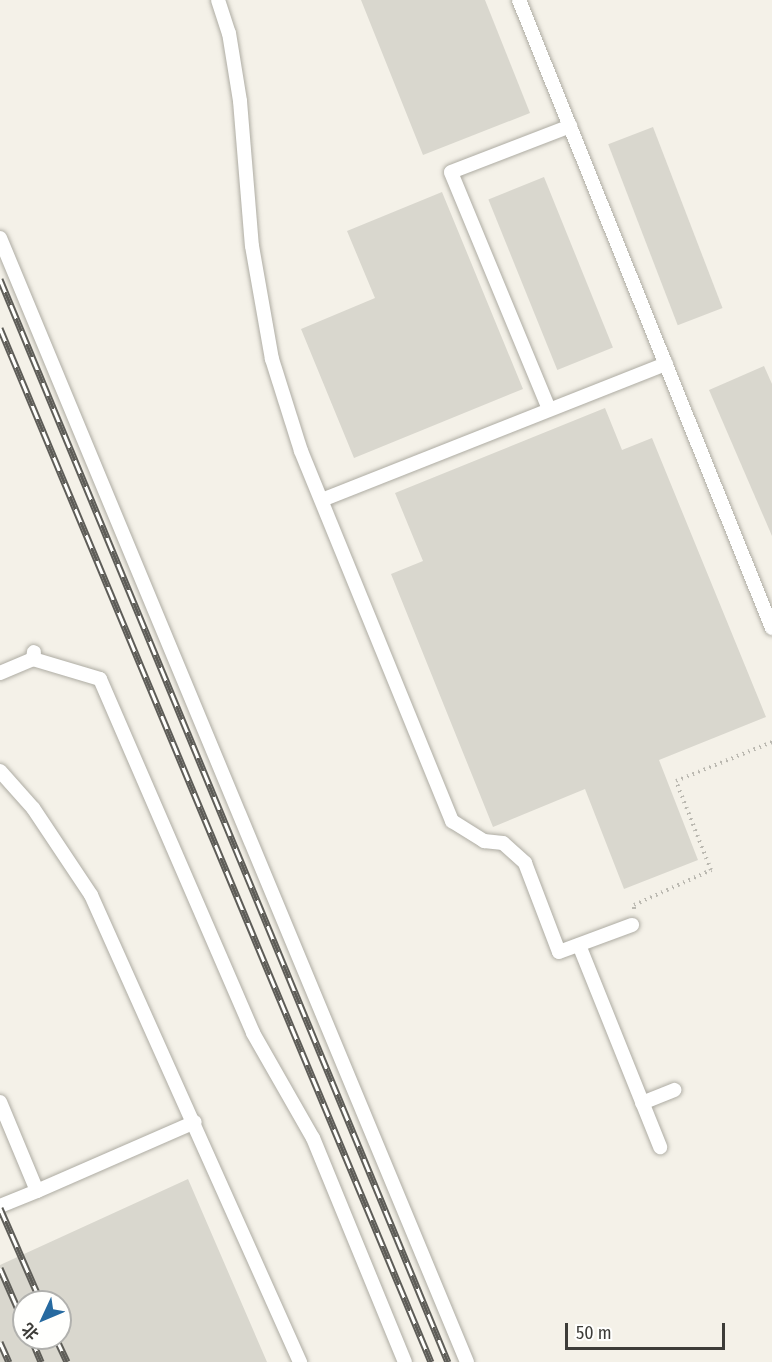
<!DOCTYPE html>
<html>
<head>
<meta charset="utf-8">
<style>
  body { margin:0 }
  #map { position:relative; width:772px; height:1362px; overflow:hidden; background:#f4f1e8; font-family:"Fira Sans Condensed","Noto Sans SC",sans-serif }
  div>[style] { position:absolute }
  .building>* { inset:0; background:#d9d7ce; transform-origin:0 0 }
  .path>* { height:4px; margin-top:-2px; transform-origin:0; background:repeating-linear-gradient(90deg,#bbb9b1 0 1.5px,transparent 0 6px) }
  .roads { filter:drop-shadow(0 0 2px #aeaca3) drop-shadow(0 0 2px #aeaca3) }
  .service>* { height:14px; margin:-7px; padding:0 7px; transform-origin:7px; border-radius:7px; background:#fff }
  .rail>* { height:7px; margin-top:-3.5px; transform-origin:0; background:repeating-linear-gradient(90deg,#fffffd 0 14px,#5e5d58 0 28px); box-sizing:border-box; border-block:2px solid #5e5d58 }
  span { translate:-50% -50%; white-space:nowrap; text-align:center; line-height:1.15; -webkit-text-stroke:4.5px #fffffd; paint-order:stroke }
  .north { position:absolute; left:12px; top:1290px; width:60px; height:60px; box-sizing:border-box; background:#fffffd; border:2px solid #b1b1ae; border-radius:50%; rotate:226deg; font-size:16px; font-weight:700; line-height:24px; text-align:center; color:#3d3c38 }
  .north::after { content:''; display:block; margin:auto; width:21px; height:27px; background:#276aa0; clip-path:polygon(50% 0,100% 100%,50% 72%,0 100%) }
  .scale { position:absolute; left:565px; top:1323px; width:160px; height:27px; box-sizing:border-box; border:3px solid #3d3c38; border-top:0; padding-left:8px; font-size:18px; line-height:21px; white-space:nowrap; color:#3d3c38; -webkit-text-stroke:4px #fffffd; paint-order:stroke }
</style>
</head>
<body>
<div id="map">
  <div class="building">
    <i style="clip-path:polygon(361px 0,485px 0,530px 113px,423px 155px)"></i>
    <i style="left:653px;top:127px;width:194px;height:48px;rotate:69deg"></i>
    <i style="left:544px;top:177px;width:184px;height:60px;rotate:68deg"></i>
    <i style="clip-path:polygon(442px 192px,523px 389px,354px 458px,301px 329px,375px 298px,347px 231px)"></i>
    <i style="clip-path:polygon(764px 366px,772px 384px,772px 536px,709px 390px)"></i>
    <i style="clip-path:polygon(605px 408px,622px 450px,652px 438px,766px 717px,659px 760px,698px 860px,624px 889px,585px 789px,493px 827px,391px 574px,423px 561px,395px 493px)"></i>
    <i style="clip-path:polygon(evenodd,188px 1179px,267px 1362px,0 1362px,0 1265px,188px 1179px,24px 1302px,60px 1302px,60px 1338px,24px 1338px,24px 1302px)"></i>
  </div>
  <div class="path">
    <i style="left:634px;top:909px;width:4px;rotate:-90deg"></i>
    <i style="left:634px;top:905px;width:85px;rotate:-24.4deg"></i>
    <i style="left:711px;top:870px;width:96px;rotate:-111.5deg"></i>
    <i style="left:676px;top:781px;width:104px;rotate:-22.1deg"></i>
  </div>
  <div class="roads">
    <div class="service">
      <i style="left:218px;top:0;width:35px;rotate:72deg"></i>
      <i style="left:229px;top:33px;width:69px;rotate:80.8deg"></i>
      <i style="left:240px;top:101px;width:145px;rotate:85.3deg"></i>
      <i style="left:252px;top:246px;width:115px;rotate:80deg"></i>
      <i style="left:272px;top:359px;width:96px;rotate:72.5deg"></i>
      <i style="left:301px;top:451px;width:400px;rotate:67.8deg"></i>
      <i style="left:452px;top:821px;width:38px;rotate:32deg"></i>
      <i style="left:484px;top:841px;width:19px;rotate:6deg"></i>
      <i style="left:503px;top:843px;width:30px;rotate:42deg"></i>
      <i style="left:525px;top:863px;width:95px;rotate:69.1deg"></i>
      <i style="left:559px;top:952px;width:78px;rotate:-20.3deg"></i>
      <i style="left:519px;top:0;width:677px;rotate:68.06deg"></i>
      <i style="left:0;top:238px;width:1217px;rotate:67.44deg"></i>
      <i style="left:549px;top:409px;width:256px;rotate:-112.5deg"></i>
      <i style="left:451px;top:172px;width:128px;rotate:-21.1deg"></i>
      <i style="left:322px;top:500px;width:370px;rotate:-21.6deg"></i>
      <i style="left:33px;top:659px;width:70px;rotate:16.6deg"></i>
      <i style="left:100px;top:679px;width:386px;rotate:66.6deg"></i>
      <i style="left:253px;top:1033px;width:121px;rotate:60.3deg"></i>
      <i style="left:313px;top:1138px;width:242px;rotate:67.7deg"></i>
      <i style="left:0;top:673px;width:36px;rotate:-23deg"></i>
      <i style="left:33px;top:659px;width:7px;rotate:-82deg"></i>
      <i style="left:0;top:771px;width:50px;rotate:48.3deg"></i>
      <i style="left:33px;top:808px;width:105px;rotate:56.3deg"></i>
      <i style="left:91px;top:895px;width:512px;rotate:65.89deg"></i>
      <i style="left:579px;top:945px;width:218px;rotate:68.1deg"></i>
      <i style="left:0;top:1102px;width:96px;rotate:67.4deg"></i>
      <i style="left:37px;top:1191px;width:172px;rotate:-23.6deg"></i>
      <i style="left:642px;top:1103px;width:35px;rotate:-22deg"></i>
      <i style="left:0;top:1206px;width:40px;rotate:-22deg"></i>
    </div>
  </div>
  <div class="rail">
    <i style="left:0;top:279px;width:1172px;rotate:67.53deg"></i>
    <i style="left:0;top:328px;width:1120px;rotate:67.37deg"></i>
    <i style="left:0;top:1208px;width:103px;rotate:66.4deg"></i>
    <i style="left:0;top:1268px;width:60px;rotate:66.4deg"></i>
    <i style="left:31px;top:1338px;width:26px;rotate:67deg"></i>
    <i style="left:56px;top:1338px;width:26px;rotate:65deg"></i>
    <i style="left:0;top:1342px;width:22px;rotate:66deg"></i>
  </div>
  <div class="north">北</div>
  <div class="scale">50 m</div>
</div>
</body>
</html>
